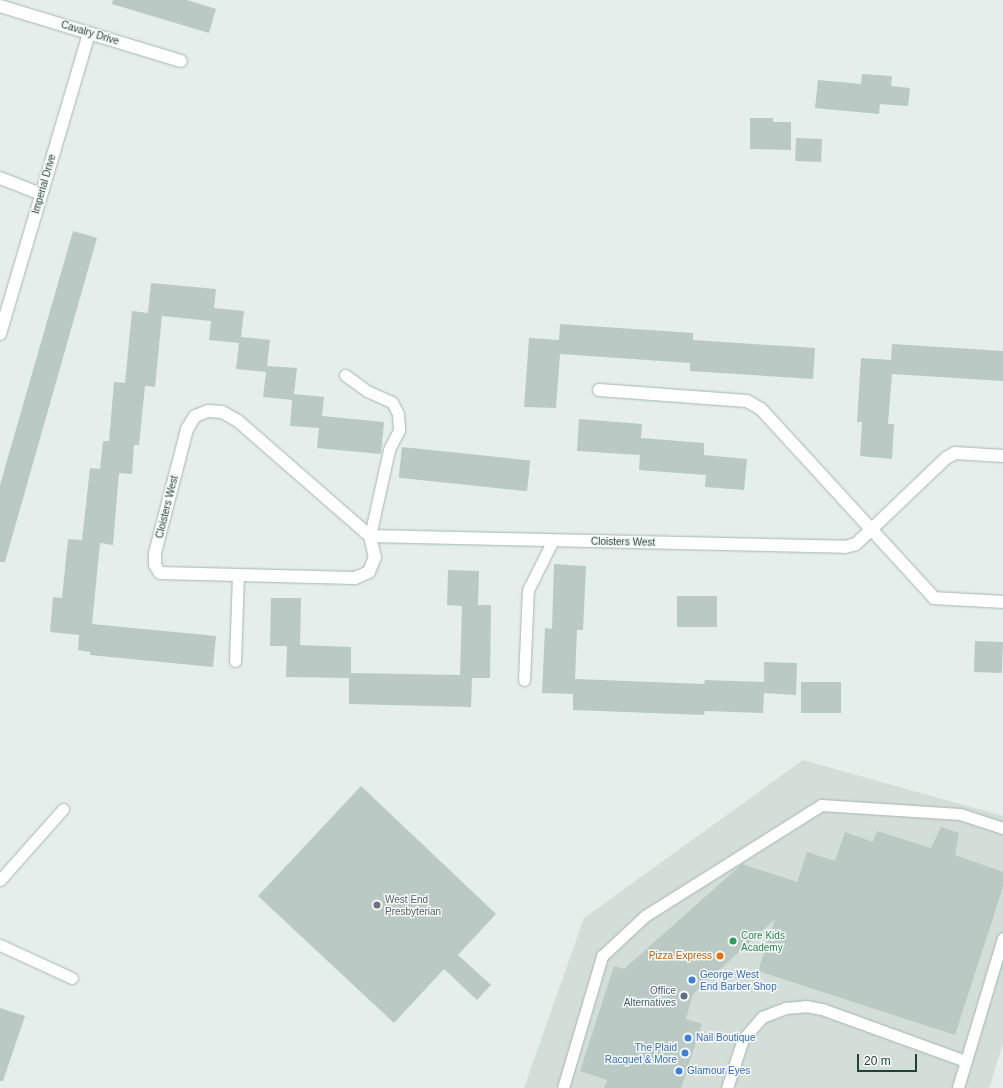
<!DOCTYPE html>
<html>
<head>
<meta charset="utf-8">
<style>
  body { margin:0 }
  #map { position:relative; width:1003px; height:1088px; overflow:hidden; background:#e5eeea; font-family:Helvetica,sans-serif }
  div>[style] { position:absolute }
  .built>* { inset:0; background:#d3ded9 }
  .building>* { inset:0; background:#bac9c3; transform-origin:0 0 }
  .roads { filter:drop-shadow(0 0 1px #a7b6b1) drop-shadow(0 0 1px #a7b6b1) }
  .service>* { height:11px; margin:-5.5px; padding:0 5.5px; transform-origin:5.5px; border-radius:5.5px; background:#fff }
  .minor>* { height:12px; margin:-6px; padding:0 6px; transform-origin:6px; border-radius:6px; background:#fff }
  .dots>* { width:11px; height:11px; translate:-50% -50%; box-sizing:border-box; border:2px solid #f6faf8; border-radius:50% }
  span { translate:-50% -50%; white-space:nowrap; text-align:center; line-height:1.15; -webkit-text-stroke:3px #f6faf8; paint-order:stroke }
  .street-label { font-size:10px; color:#244039 }
  .worship-label { font-size:10px; color:#5b616d }
  .left { translate:0 -50%; text-align:left }
  .leisure-label { font-size:10px; color:#27864d }
  .food-label { font-size:10px; color:#c56008 }
  .right { translate:-100% -50%; text-align:right }
  .shop-label { font-size:10px; color:#366cbe }
  .service-label { font-size:10px; color:#4e5e75 }
  .scale { position:absolute; left:857px; top:1054px; width:60px; height:18px; box-sizing:border-box; border:2px solid #244039; border-top:0; padding-left:5px; font-size:12px; line-height:14px; white-space:nowrap; color:#244039; -webkit-text-stroke:3px #f6faf8; paint-order:stroke }
</style>
</head>
<body>
<div id="map">
  <div class="built">
    <i style="clip-path:polygon(803px 760px,1003px 816px,1003px 1044px,989px 1088px,524px 1088px,584px 918px)"></i>
  </div>
  <div class="building">
    <i style="clip-path:polygon(113px 0,187px 0,216px 9px,209px 33px,112px 4px)"></i>
    <i style="clip-path:polygon(862px 74px,892px 76px,891px 86px,910px 88px,908px 106px,880px 104px,879px 114px,815px 108px,818px 80px,861px 84px)"></i>
    <i style="clip-path:polygon(750px 118px,773px 118px,773px 122px,791px 122px,791px 150px,750px 149px)"></i>
    <i style="left:796px;top:138px;width:26px;height:23px;rotate:2deg"></i>
    <i style="clip-path:polygon(73px 231px,97px 238px,5px 562px,0 562px,0 485px)"></i>
    <i style="clip-path:polygon(151px 283px,216px 289px,214px 308px,244px 311px,241px 337px,270px 340px,267px 366px,297px 368px,294px 394px,324px 397px,322px 416px,384px 422px,381px 454px,317px 448px,319px 428px,290px 426px,292px 400px,263px 397px,266px 372px,236px 369px,239px 343px,209px 340px,211px 321px,162px 316px,155px 387px,145px 386px,139px 445px,134px 445px,132px 474px,119px 473px,113px 545px,100px 543px,92px 624px,216px 636px,213px 667px,90px 655px,90px 652px,78px 650px,79px 635px,50px 632px,53px 597px,62px 598px,68px 539px,82px 540px,90px 468px,100px 469px,103px 441px,109px 441px,114px 382px,125px 383px,132px 311px,148px 313px)"></i>
    <i style="clip-path:polygon(560px 324px,693px 333px,693px 340px,815px 348px,813px 379px,690px 371px,690px 363px,560px 354px,556px 408px,524px 407px,529px 338px,559px 340px)"></i>
    <i style="clip-path:polygon(892px 344px,1003px 351px,1003px 381px,892px 374px,888px 424px,894px 424px,892px 459px,860px 456px,862px 422px,857px 422px,861px 358px,891px 360px)"></i>
    <i style="clip-path:polygon(579px 419px,642px 424px,641px 438px,704px 443px,704px 455px,747px 459px,744px 490px,705px 487px,706px 475px,639px 470px,640px 455px,577px 451px)"></i>
    <i style="left:402px;top:447px;width:129px;height:31px;rotate:6deg"></i>
    <i style="clip-path:polygon(554px 564px,586px 566px,583px 630px,577px 630px,575px 679px,704px 684px,705px 680px,764px 682px,764px 662px,797px 663px,796px 695px,764px 693px,763px 713px,705px 711px,704px 715px,573px 710px,573px 694px,542px 693px,545px 628px,552px 629px)"></i>
    <i style="clip-path:polygon(448px 570px,479px 571px,478px 605px,491px 605px,490px 678px,472px 678px,471px 707px,349px 704px,349px 678px,286px 677px,287px 646px,270px 646px,271px 598px,301px 598px,300px 645px,351px 647px,351px 673px,460px 675px,462px 606px,447px 605px)"></i>
    <i style="left:677px;top:596px;width:40px;height:31px"></i>
    <i style="left:975px;top:641px;width:28px;height:31px;rotate:2deg"></i>
    <i style="left:801px;top:682px;width:40px;height:31px"></i>
    <i style="clip-path:polygon(361px 786px,496px 914px,458px 955px,491px 985px,477px 1000px,444px 969px,394px 1023px,258px 896px)"></i>
    <i style="clip-path:polygon(941px 827px,959px 833px,955px 855px,1003px 872px,1003px 887px,955px 1035px,758px 971px,775px 919px,693px 994px,686px 1019px,702px 1024px,681px 1088px,604px 1088px,607px 1080px,580px 1071px,614px 966px,624px 969px,742px 864px,797px 882px,807px 852px,835px 861px,845px 832px,873px 842px,877px 831px,931px 848px)"></i>
    <i style="clip-path:polygon(0 1008px,25px 1016px,3px 1081px,0 1081px)"></i>
  </div>
  <div class="roads">
    <div class="service">
      <i style="left:345px;top:375px;width:27px;rotate:36deg"></i>
      <i style="left:367px;top:391px;width:27px;rotate:24deg"></i>
      <i style="left:392px;top:402px;width:13px;rotate:63deg"></i>
      <i style="left:398px;top:414px;width:16px;rotate:86deg"></i>
      <i style="left:399px;top:430px;width:22px;rotate:117deg"></i>
      <i style="left:389px;top:450px;width:88px;rotate:102.5deg"></i>
      <i style="left:235px;top:661px;width:86px;rotate:-88deg"></i>
      <i style="left:524px;top:680px;width:90px;rotate:-87.5deg"></i>
      <i style="left:528px;top:590px;width:56px;rotate:-63.4deg"></i>
      <i style="left:0;top:880px;width:95px;rotate:-48.4deg"></i>
      <i style="left:0;top:945px;width:79px;rotate:24.6deg"></i>
      <i style="left:966px;top:1061px;width:128px;rotate:-73.3deg"></i>
      <i style="left:563px;top:1088px;width:138px;rotate:-73.5deg"></i>
      <i style="left:602px;top:956px;width:59px;rotate:-42.9deg"></i>
      <i style="left:645px;top:916px;width:208px;rotate:-32.2deg"></i>
      <i style="left:821px;top:805px;width:139px;rotate:3.7deg"></i>
      <i style="left:960px;top:814px;width:45px;rotate:18deg"></i>
      <i style="left:727px;top:1088px;width:52px;rotate:-71.9deg"></i>
      <i style="left:743px;top:1039px;width:29px;rotate:-49deg"></i>
      <i style="left:762px;top:1017px;width:25px;rotate:-21deg"></i>
      <i style="left:785px;top:1008px;width:21px;rotate:-5deg"></i>
      <i style="left:806px;top:1006px;width:16px;rotate:11deg"></i>
      <i style="left:822px;top:1009px;width:153px;rotate:19.9deg"></i>
      <i style="left:966px;top:1061px;width:28px;rotate:107deg"></i>
    </div>
    <div class="minor">
      <i style="left:0;top:6px;width:189px;rotate:16.9deg"></i>
      <i style="left:0;top:178px;width:44px;rotate:21.3deg"></i>
      <i style="left:0;top:334px;width:314px;rotate:-73.5deg"></i>
      <i style="left:599px;top:390px;width:148px;rotate:4.3deg"></i>
      <i style="left:747px;top:401px;width:16px;rotate:30deg"></i>
      <i style="left:761px;top:409px;width:256px;rotate:47.5deg"></i>
      <i style="left:934px;top:598px;width:69px;rotate:3.3deg"></i>
      <i style="left:208px;top:411px;width:14px;rotate:4deg"></i>
      <i style="left:222px;top:412px;width:18px;rotate:29deg"></i>
      <i style="left:238px;top:421px;width:175px;rotate:41.1deg"></i>
      <i style="left:370px;top:536px;width:22px;rotate:77deg"></i>
      <i style="left:375px;top:557px;width:16px;rotate:112deg"></i>
      <i style="left:369px;top:572px;width:15px;rotate:157deg"></i>
      <i style="left:355px;top:578px;width:195px;rotate:-178.5deg"></i>
      <i style="left:160px;top:573px;width:9px;rotate:-122deg"></i>
      <i style="left:155px;top:565px;width:12px;rotate:-90deg"></i>
      <i style="left:155px;top:553px;width:128px;rotate:-75.5deg"></i>
      <i style="left:187px;top:429px;width:15px;rotate:-58deg"></i>
      <i style="left:195px;top:416px;width:14px;rotate:-21deg"></i>
      <i style="left:370px;top:536px;width:475px;rotate:1.3deg"></i>
      <i style="left:845px;top:547px;width:11px;rotate:-15deg"></i>
      <i style="left:856px;top:544px;width:124px;rotate:-43.7deg"></i>
      <i style="left:946px;top:458px;width:10px;rotate:-29deg"></i>
      <i style="left:955px;top:453px;width:48px;rotate:3.6deg"></i>
    </div>
  </div>
  <div class="dots">
    <i style="left:377px;top:905px;background:#6b7280"></i>
    <i style="left:733px;top:941px;background:#2e9e5b"></i>
    <i style="left:720px;top:956px;background:#e8710a"></i>
    <i style="left:692px;top:980px;background:#3f7fe0"></i>
    <i style="left:684px;top:996px;background:#5c6f8a"></i>
    <i style="left:688px;top:1038px;background:#3f7fe0"></i>
    <i style="left:685px;top:1053px;background:#3f7fe0"></i>
    <i style="left:679px;top:1071px;background:#3f7fe0"></i>
  </div>
  <div class="street-label">
    <span style="left:90px;top:33px;rotate:17deg">Cavalry Drive</span>
    <span style="left:44px;top:184px;rotate:-74deg">Imperial Drive</span>
    <span style="left:167px;top:507px;rotate:-76deg">Cloisters West</span>
    <span style="left:623px;top:542px;rotate:1deg">Cloisters West</span>
  </div>
  <div class="worship-label">
    <span class="left" style="left:385px;top:905px">West End<br>Presbyterian</span>
  </div>
  <div class="leisure-label">
    <span class="left" style="left:741px;top:941px">Core Kids<br>Academy</span>
  </div>
  <div class="food-label">
    <span class="right" style="left:712px;top:956px">Pizza Express</span>
  </div>
  <div class="shop-label">
    <span class="left" style="left:700px;top:980px">George West<br>End Barber Shop</span>
    <span class="left" style="left:696px;top:1038px">Nail Boutique</span>
    <span class="right" style="left:677px;top:1053px">The Plaid<br>Racquet &amp; More</span>
    <span class="left" style="left:687px;top:1071px">Glamour Eyes</span>
  </div>
  <div class="service-label">
    <span class="right" style="left:676px;top:996px">Office<br>Alternatives</span>
  </div>
  <div class="scale">20 m</div>
</div>
</body>
</html>
